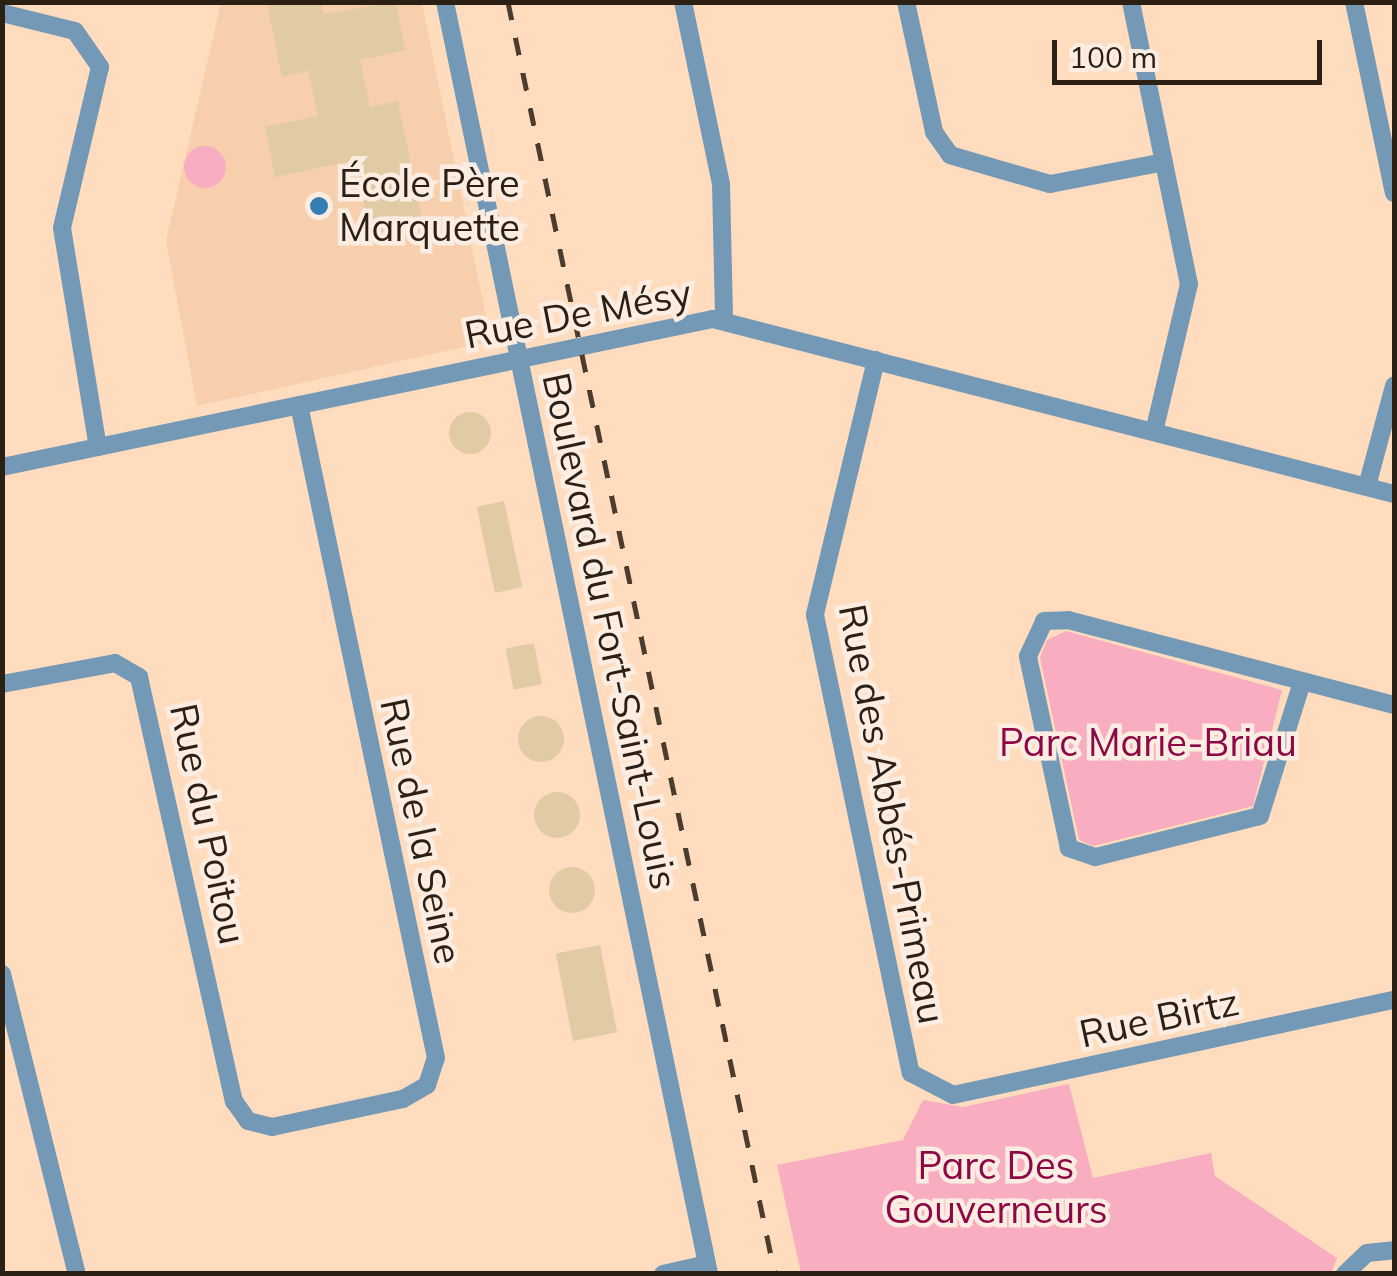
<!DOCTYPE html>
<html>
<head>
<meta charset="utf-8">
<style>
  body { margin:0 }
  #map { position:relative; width:1397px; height:1276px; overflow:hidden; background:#ffdcbe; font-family:Mulish,sans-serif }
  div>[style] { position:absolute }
  .built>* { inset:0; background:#f8cfad }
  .green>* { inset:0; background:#f8adc0 }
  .round { border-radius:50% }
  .building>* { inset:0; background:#e0cba5; transform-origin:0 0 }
  .minor>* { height:18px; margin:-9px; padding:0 9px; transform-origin:9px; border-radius:9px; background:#7399b7 }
  .rail>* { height:5px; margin-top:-2.5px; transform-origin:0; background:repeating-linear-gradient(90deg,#4b3c2d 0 18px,transparent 0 36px) }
  .dots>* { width:28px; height:28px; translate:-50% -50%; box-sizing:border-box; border:5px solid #fcede2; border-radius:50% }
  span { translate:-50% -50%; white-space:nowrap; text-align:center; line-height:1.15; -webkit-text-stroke:9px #fcede2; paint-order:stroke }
  .poi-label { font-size:38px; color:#2c2014 }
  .left { translate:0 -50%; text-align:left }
  .street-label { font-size:38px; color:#2c2014 }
  .park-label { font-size:38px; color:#8e0845 }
  .frame { position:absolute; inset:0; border:5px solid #2c2014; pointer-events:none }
  .scale { position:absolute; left:1052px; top:40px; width:270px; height:45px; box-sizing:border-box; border:5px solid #2c2014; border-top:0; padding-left:12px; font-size:30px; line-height:35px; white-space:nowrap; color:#2c2014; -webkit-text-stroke:8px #fcede2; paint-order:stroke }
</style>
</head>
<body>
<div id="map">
  <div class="built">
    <i style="clip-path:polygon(221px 3px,422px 3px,491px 341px,197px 406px,166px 241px)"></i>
  </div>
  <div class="green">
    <i class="round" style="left:184px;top:146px;width:42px;height:42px"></i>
    <i style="clip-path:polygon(1066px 631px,1282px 690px,1253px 806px,1093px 846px,1079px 840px,1040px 658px,1047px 640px)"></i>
    <i style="clip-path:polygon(1069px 1084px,1093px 1178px,1211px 1153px,1215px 1176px,1337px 1258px,1331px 1273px,801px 1273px,777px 1165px,903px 1140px,923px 1100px,963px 1107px)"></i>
  </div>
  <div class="building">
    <i style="clip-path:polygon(267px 2px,321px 2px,324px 14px,396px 2px,405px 50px,360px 60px,370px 107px,398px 101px,423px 223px,370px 234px,355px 160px,275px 177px,265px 127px,318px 116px,308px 71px,282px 77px)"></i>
    <i class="round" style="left:449px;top:412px;width:42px;height:42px"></i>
    <i style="left:504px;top:501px;width:88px;height:28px;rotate:78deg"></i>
    <i style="left:534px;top:643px;width:42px;height:29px;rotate:79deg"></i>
    <i class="round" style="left:518px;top:716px;width:46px;height:46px"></i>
    <i class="round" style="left:534px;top:792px;width:46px;height:46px"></i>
    <i class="round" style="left:549px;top:867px;width:46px;height:46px"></i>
    <i style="left:600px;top:945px;width:89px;height:45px;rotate:79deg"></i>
  </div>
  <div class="minor">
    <i style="left:445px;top:2px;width:1299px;rotate:78.27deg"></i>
    <i style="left:683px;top:2px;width:186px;rotate:78.2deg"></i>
    <i style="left:721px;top:184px;width:136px;rotate:88.7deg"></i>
    <i style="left:906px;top:2px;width:133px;rotate:77.8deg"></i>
    <i style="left:934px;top:132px;width:28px;rotate:55deg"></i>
    <i style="left:950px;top:155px;width:104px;rotate:16.2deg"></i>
    <i style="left:1050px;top:184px;width:116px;rotate:-10.9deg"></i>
    <i style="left:1131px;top:2px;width:288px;rotate:78.4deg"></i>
    <i style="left:1189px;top:284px;width:152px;rotate:103.3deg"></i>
    <i style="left:1354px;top:2px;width:195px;rotate:78.2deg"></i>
    <i style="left:2px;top:13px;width:75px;rotate:13.9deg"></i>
    <i style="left:75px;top:31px;width:44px;rotate:55.2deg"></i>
    <i style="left:100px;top:67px;width:165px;rotate:103.3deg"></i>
    <i style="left:62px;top:228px;width:222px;rotate:80.7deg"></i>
    <i style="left:876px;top:360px;width:262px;rotate:103.5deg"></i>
    <i style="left:815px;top:615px;width:468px;rotate:78.2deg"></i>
    <i style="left:911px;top:1073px;width:47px;rotate:27.6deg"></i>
    <i style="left:953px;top:1095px;width:451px;rotate:-12.2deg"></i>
    <i style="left:2px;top:467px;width:726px;rotate:-11.76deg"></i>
    <i style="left:713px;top:319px;width:703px;rotate:14.41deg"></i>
    <i style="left:1367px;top:486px;width:104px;rotate:-74.9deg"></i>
    <i style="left:1302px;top:682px;width:140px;rotate:107.4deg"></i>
    <i style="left:1260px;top:816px;width:170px;rotate:166deg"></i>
    <i style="left:1095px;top:857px;width:28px;rotate:-161deg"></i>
    <i style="left:1069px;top:848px;width:196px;rotate:-102.1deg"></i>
    <i style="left:1028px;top:656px;width:38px;rotate:-65deg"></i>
    <i style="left:1044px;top:621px;width:24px;rotate:-2deg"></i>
    <i style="left:1068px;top:620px;width:337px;rotate:14.6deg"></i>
    <i style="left:2px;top:684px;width:115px;rotate:-10.5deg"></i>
    <i style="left:115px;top:663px;width:28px;rotate:30deg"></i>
    <i style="left:139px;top:677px;width:435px;rotate:77.4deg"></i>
    <i style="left:234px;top:1101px;width:24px;rotate:55deg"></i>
    <i style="left:248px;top:1121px;width:25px;rotate:14deg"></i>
    <i style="left:272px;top:1127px;width:134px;rotate:-12.1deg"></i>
    <i style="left:403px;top:1099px;width:28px;rotate:-30deg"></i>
    <i style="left:427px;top:1085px;width:28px;rotate:-72deg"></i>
    <i style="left:436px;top:1058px;width:667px;rotate:-101.85deg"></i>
    <i style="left:2px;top:974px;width:309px;rotate:76deg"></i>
    <i style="left:663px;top:1274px;width:45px;rotate:-12.8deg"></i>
    <i style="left:1345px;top:1274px;width:30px;rotate:-44deg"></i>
    <i style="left:1367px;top:1253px;width:27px;rotate:-6deg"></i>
  </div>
  <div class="rail">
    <i style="left:508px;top:2px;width:1300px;rotate:78.15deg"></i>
  </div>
  <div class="dots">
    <i style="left:319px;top:206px;background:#347eb1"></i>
  </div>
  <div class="poi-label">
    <span class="left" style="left:339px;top:206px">École Père<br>Marquette</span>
  </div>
  <div class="street-label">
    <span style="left:578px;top:314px;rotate:-11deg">Rue De Mésy</span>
    <span style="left:610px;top:631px;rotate:78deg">Boulevard du Fort-Saint-Louis</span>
    <span style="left:892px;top:814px;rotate:79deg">Rue des Abbés-Primeau</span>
    <span style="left:208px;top:824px;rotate:78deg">Rue du Poitou</span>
    <span style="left:421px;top:831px;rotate:78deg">Rue de la Seine</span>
    <span style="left:1159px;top:1018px;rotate:-12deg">Rue Birtz</span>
  </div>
  <div class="park-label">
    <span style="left:1148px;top:743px">Parc Marie-Briau</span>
    <span style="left:996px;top:1188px">Parc Des<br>Gouverneurs</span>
  </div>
  <div class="frame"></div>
  <div class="scale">100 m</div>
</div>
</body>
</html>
